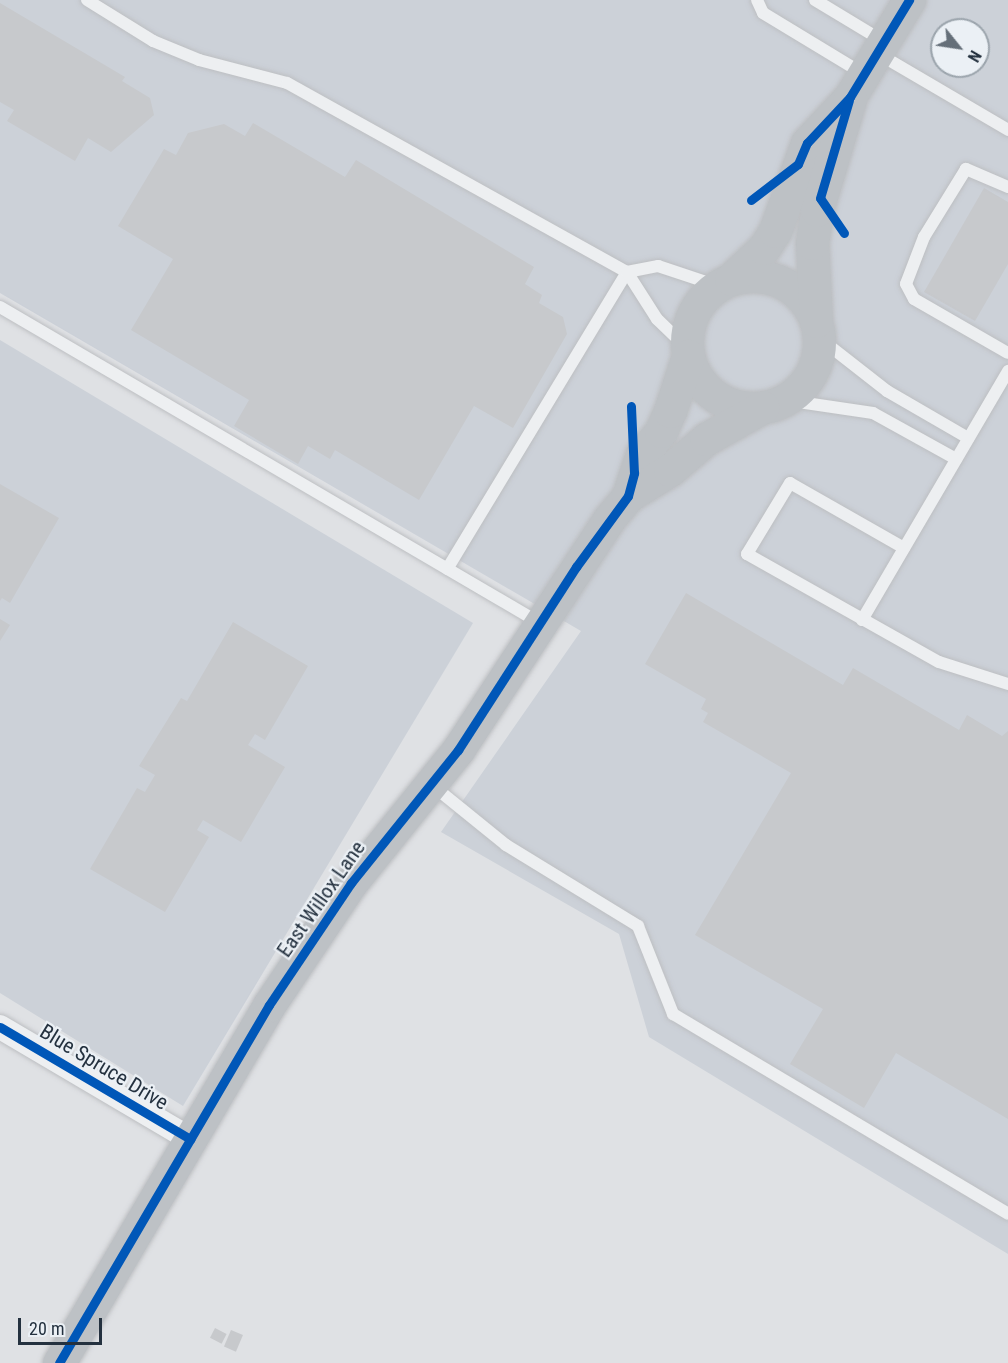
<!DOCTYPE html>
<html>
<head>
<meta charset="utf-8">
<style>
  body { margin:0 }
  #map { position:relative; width:1008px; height:1363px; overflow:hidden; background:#dfe1e4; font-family:"Roboto Condensed",sans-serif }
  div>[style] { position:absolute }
  .built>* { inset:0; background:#ccd1d8 }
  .building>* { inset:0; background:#c7c9cc; transform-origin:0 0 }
  .roads { filter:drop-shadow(0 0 2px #bdbfc2) drop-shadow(0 0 2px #bdbfc2) }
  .service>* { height:12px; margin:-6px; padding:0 6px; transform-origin:6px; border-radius:6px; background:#edeff1 }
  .minor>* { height:24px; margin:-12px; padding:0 12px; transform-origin:12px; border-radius:12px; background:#edeff1 }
  .secondary>* { height:33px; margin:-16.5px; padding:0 16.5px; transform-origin:16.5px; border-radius:16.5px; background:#bdc1c5 }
  .secondary>.ring { margin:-16.5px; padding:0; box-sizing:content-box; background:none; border:33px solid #bdc1c5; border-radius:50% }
  .cycleway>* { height:9px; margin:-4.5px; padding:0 4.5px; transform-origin:4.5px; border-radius:4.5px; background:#0057b8 }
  span { translate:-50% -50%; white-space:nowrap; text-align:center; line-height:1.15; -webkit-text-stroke:4.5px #ebf0f5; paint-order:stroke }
  .street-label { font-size:21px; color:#24313f }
  .north { position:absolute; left:930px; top:18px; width:60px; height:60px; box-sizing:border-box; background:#ebf0f5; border:2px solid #9ba4ac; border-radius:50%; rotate:120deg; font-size:16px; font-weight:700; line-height:24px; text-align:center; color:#24313f }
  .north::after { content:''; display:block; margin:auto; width:21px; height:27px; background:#656f79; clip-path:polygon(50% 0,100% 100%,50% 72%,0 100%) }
  .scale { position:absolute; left:18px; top:1318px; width:84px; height:27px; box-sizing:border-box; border:3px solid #24313f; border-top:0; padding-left:8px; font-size:18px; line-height:21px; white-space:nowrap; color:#24313f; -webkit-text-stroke:4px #ebf0f5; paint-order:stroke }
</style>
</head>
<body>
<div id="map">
  <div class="built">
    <i style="clip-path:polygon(evenodd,0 0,1008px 0,1008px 1254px,649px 1037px,619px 934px,441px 832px,581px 631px,0 293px,0 0,942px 30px,978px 30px,978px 66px,942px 66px,942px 30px)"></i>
    <i style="clip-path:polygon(0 340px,473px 623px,183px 1106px,0 993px)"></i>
  </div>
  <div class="building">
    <i style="clip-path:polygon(0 3px,125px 77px,122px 81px,150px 98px,154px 115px,111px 152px,88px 138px,75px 161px,7px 121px,14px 110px,0 102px)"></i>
    <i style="clip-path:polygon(253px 123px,345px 177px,356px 160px,534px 267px,525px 284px,542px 295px,539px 303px,563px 317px,567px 334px,513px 428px,474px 406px,419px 500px,335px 450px,330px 459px,308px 446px,298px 464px,234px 426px,249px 400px,131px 330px,173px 259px,118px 226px,164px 149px,176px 155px,188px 133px,224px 124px,245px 136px)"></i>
    <i style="clip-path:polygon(984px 188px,1008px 202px,1008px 264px,975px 321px,924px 292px)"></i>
    <i style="clip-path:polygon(0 484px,59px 518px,10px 603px,2px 598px,0 601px)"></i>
    <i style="clip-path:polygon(686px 593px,843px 685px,853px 668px,959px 730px,967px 715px,1002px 736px,1008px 731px,1008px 1119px,896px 1053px,864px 1108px,790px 1064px,823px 1009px,695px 935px,791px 773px,703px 722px,708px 713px,701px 709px,706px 699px,645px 664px)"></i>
    <i style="clip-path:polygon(0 619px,10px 625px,0 641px)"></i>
    <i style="clip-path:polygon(233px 622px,308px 666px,265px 740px,255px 734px,248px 745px,285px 767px,241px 842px,203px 820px,197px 830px,209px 837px,165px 912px,90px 869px,137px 788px,145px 792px,155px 775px,139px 766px,181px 698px,187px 701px)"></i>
    <i style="left:215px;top:1328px;width:13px;height:11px;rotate:27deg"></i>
    <i style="left:231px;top:1330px;width:13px;height:18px;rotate:23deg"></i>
  </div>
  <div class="roads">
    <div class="service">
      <i style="left:87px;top:0;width:78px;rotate:31.8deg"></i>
      <i style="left:153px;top:41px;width:50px;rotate:22.4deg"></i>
      <i style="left:199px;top:60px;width:91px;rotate:14.6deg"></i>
      <i style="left:287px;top:83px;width:389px;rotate:29.1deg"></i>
      <i style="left:627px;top:272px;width:347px;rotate:121.2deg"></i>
      <i style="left:757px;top:0;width:14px;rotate:65deg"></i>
      <i style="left:763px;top:13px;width:116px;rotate:31.2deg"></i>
      <i style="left:815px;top:0;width:79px;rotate:31.1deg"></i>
      <i style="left:877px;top:53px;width:152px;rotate:30.4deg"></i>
      <i style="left:1008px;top:187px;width:46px;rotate:-156.8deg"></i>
      <i style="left:966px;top:169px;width:80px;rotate:121.7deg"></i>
      <i style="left:924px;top:237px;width:50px;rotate:111deg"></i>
      <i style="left:906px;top:284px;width:17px;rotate:62deg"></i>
      <i style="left:914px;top:299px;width:108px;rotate:29.9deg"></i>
      <i style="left:0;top:307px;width:626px;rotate:30.34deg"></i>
      <i style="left:818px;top:337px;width:88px;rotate:38deg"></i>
      <i style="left:887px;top:391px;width:94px;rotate:30.1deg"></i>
      <i style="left:688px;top:349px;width:43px;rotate:-135.9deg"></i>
      <i style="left:657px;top:319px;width:56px;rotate:-122.6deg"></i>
      <i style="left:627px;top:272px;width:32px;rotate:-11deg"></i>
      <i style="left:658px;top:266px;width:63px;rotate:18.4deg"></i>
      <i style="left:785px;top:400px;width:89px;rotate:8.4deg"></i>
      <i style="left:873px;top:413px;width:95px;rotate:29deg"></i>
      <i style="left:904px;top:548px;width:131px;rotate:-150.3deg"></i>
      <i style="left:790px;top:483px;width:83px;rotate:121.2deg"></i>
      <i style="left:747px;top:554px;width:220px;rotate:29.4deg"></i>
      <i style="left:939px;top:662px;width:72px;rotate:17.7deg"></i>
      <i style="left:862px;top:620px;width:289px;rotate:-59.6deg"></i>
      <i style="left:432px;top:785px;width:95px;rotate:39deg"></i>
      <i style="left:506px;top:845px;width:155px;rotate:31.5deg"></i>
      <i style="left:638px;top:926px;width:95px;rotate:68.3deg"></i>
      <i style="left:673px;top:1014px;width:390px;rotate:30.8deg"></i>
    </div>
    <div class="minor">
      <i style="left:0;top:1027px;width:221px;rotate:30.5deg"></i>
    </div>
    <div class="secondary">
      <i class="ring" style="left:687px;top:276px;width:99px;height:99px"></i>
      <i style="left:731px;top:279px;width:45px;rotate:-43.2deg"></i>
      <i style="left:764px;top:248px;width:20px;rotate:-57deg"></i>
      <i style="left:775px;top:231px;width:94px;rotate:-70deg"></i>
      <i style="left:807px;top:143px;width:63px;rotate:-46.9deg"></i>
      <i style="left:850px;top:97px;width:114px;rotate:-58.7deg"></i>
      <i style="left:816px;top:321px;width:78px;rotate:-92.9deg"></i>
      <i style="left:812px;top:243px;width:33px;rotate:-81deg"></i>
      <i style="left:817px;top:210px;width:116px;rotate:-73.4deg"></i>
      <i style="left:628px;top:496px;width:44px;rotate:-71.6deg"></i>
      <i style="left:642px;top:454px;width:30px;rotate:-50deg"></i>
      <i style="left:661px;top:431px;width:22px;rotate:-66deg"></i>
      <i style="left:670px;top:411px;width:58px;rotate:-71.9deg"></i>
      <i style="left:59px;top:1363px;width:415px;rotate:-59.6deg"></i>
      <i style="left:269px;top:1005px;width:147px;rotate:-56.1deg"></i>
      <i style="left:351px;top:883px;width:171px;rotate:-51.2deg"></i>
      <i style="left:458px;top:750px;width:276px;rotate:-56.8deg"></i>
      <i style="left:609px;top:519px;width:30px;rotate:-50deg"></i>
      <i style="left:628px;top:496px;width:49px;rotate:-31.8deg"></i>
      <i style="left:670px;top:470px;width:48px;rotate:-40.7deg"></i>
      <i style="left:706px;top:439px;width:65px;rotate:-29.3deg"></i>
    </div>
  </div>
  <div class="cycleway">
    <i style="left:751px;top:200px;width:59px;rotate:-37.5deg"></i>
    <i style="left:798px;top:164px;width:23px;rotate:-67deg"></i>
    <i style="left:807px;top:143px;width:63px;rotate:-46.9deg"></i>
    <i style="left:850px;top:97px;width:114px;rotate:-58.7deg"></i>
    <i style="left:844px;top:233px;width:42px;rotate:-124.4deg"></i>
    <i style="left:820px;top:198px;width:102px;rotate:-73.5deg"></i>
    <i style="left:0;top:1027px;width:221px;rotate:30.5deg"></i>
    <i style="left:59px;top:1363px;width:415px;rotate:-59.6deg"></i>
    <i style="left:269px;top:1005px;width:147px;rotate:-56.1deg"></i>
    <i style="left:351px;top:883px;width:171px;rotate:-51.2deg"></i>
    <i style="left:458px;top:750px;width:218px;rotate:-57.2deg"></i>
    <i style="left:576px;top:567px;width:88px;rotate:-53.8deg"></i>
    <i style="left:628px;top:496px;width:24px;rotate:-75deg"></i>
    <i style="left:634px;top:473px;width:67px;rotate:-92.6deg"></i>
  </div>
  <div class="street-label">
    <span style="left:321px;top:899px;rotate:-55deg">East Willox Lane</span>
    <span style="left:104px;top:1067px;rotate:31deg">Blue Spruce Drive</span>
  </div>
  <div class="north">N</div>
  <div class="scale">20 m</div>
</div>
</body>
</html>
